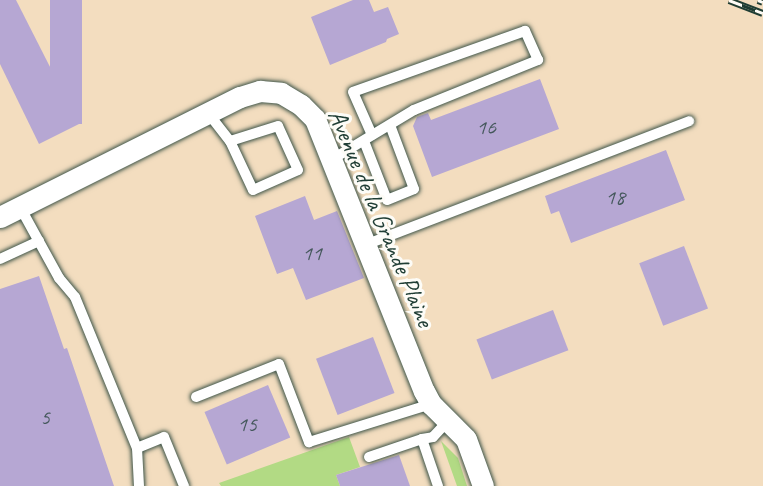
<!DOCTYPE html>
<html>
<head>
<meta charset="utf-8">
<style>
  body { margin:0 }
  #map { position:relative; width:763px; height:486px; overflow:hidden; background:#f3ddbf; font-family:Caveat,sans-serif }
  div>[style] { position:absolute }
  .green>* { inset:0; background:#b2da84 }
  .building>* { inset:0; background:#b6a7d3; transform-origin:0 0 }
  .roads { filter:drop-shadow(0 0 2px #3f5549) drop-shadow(0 0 2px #3f5549) }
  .lane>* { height:10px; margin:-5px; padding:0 5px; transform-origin:5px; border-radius:5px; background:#fff }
  .street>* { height:21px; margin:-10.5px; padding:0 10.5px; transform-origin:10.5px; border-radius:10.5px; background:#fff }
  .rail>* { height:7px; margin-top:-3.5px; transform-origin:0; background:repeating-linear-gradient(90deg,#fdfcf7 0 14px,#1f3d34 0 28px); box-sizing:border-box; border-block:2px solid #1f3d34 }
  span { translate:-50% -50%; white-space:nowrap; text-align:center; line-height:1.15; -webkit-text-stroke:6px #fdfcf7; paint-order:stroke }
  .number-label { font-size:22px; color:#45585c }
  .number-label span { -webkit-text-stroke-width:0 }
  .street-label { font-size:26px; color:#1f3d34 }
</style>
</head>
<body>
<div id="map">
  <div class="green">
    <i style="clip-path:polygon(349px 437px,360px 467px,336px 475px,340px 486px,221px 486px,219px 483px)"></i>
    <i style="clip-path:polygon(441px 441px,458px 458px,467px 486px,457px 486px)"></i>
  </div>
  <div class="building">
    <i style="clip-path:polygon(0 0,16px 0,79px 124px,39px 144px,0 64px)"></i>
    <i style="left:50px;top:0;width:32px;height:124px"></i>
    <i style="clip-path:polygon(353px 0,369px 0,374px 12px,388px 7px,399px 34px,387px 39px,386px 42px,330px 65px,311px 17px)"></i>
    <i style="clip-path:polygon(540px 79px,559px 129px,432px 177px,413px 126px,417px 117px,428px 113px,431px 120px)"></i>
    <i style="clip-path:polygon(666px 150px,685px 200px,571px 243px,559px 211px,551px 214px,545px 196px)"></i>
    <i style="clip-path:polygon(305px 196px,314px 220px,337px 211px,364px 278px,306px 300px,293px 268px,277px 274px,255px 216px)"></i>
    <i style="left:684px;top:246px;width:67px;height:48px;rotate:69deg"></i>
    <i style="clip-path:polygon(39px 276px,64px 349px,67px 348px,114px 486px,0 486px,0 289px)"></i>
    <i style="left:553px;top:310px;width:43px;height:82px;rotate:69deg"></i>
    <i style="left:373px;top:337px;width:60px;height:61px;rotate:69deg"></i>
    <i style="left:268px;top:385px;width:57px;height:69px;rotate:67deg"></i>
    <i style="clip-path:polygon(399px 455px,410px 486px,340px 486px,336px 475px)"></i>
  </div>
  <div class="roads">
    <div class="lane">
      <i style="left:208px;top:113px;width:36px;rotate:52deg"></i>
      <i style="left:230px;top:141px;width:54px;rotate:64.9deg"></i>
      <i style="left:253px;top:190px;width:49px;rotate:-24deg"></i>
      <i style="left:298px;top:170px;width:48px;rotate:-114.4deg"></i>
      <i style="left:278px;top:126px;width:50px;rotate:162.6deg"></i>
      <i style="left:364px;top:141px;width:63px;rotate:68.7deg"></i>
      <i style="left:387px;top:200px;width:29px;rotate:-22deg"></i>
      <i style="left:414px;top:189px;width:68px;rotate:-110.6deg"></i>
      <i style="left:331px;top:160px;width:97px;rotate:-31.1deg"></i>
      <i style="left:414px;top:110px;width:134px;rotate:-22deg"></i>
      <i style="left:538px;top:60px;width:32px;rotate:-114deg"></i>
      <i style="left:525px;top:31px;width:182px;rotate:160.5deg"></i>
      <i style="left:353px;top:92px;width:47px;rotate:66.2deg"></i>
      <i style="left:20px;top:207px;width:81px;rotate:61.2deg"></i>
      <i style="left:59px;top:278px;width:25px;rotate:50deg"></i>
      <i style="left:75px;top:297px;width:163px;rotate:67.7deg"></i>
      <i style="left:137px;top:448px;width:38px;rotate:87deg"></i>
      <i style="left:365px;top:245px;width:347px;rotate:-20.9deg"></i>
      <i style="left:0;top:259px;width:43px;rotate:-24.8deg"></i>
      <i style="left:196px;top:397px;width:89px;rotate:-21.7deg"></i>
      <i style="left:279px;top:364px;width:84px;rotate:69deg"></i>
      <i style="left:309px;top:442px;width:128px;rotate:-17.3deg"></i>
      <i style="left:422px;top:439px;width:11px;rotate:-10deg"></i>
      <i style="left:433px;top:437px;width:22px;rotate:-47deg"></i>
      <i style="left:137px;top:448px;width:29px;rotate:-22deg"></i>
      <i style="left:164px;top:437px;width:53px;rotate:67.8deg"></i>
      <i style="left:369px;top:457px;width:56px;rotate:-18.8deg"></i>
      <i style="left:422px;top:439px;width:50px;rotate:71.2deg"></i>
    </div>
    <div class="street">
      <i style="left:0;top:217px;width:268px;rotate:-26.6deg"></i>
      <i style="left:240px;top:97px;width:21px;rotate:-17deg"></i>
      <i style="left:260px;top:91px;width:21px;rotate:5deg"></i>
      <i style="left:281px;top:93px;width:23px;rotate:31deg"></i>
      <i style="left:301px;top:105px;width:20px;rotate:45deg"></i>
      <i style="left:315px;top:119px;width:293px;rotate:68.2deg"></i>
      <i style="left:424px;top:391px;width:15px;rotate:62deg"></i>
      <i style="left:431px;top:404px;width:49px;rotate:45deg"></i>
      <i style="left:466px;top:439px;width:50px;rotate:70.1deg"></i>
    </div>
  </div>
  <div class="rail">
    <i style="left:729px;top:0;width:36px;rotate:21deg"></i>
    <i style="left:758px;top:0;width:5px;rotate:22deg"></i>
  </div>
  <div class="number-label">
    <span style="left:486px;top:128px">16</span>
    <span style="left:615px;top:198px">18</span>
    <span style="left:312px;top:254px">11</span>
    <span style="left:45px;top:418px">5</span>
    <span style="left:247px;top:425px">15</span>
  </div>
  <div class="street-label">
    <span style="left:381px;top:218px;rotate:67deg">Avenue de la Grande Plaine</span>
  </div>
</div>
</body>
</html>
